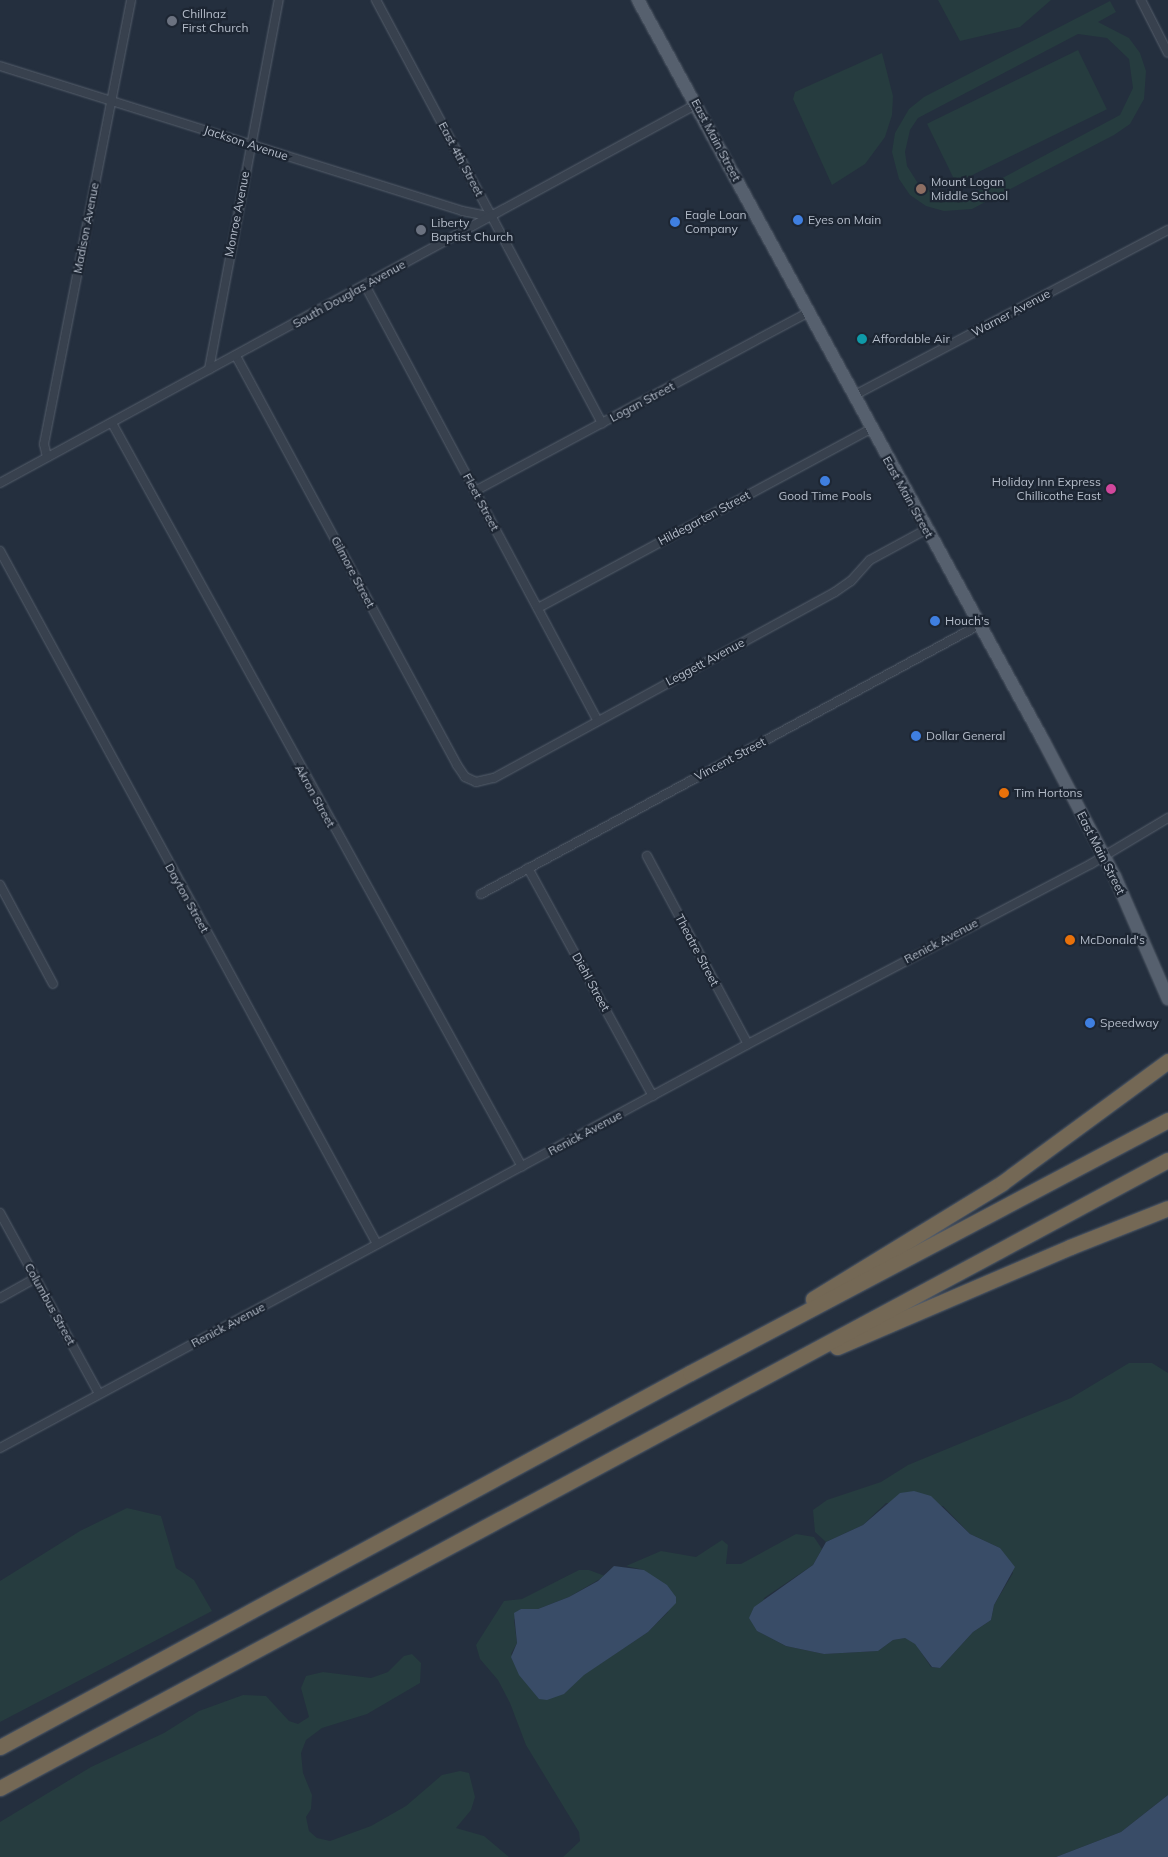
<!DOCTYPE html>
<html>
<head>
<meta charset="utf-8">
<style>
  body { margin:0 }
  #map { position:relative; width:1168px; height:1857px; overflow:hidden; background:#242f3e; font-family:Mulish,sans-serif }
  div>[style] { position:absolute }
  .green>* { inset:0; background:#263c3f; transform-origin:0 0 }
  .water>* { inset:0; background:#394c67 }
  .roads { filter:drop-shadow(0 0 1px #565f6c) drop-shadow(0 0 1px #565f6c) }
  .street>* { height:8px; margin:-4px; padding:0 4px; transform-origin:4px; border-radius:4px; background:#38414e }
  .primary>* { height:12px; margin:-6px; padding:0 6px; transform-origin:6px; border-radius:6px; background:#56606e }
  .highway>* { height:15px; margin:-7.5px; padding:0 7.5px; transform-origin:7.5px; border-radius:7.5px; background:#746855 }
  .dots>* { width:14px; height:14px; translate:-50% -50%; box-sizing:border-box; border:2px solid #1d2633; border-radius:50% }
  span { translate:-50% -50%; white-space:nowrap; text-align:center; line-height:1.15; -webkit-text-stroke:4.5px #1d2633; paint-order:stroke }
  .poi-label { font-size:12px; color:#b4bcc9 }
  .left { translate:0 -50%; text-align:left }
  .right { translate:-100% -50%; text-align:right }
  .street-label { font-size:12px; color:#b4bcc9 }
</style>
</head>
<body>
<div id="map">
  <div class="green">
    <i style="clip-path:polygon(938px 0,1051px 0,1020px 27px,960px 41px)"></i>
    <i style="clip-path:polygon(evenodd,1110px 1px,1116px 12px,1098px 22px,1129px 38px,1140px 53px,1146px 71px,1144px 99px,1130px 124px,1114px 135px,972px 209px,944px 211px,926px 206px,910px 195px,899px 179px,892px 152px,895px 133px,909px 109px,924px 97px,1110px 1px,1078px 34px,1107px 38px,1129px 59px,1133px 88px,1120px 115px,967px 197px,945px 199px,919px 185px,907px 166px,905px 152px,910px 130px,918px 118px,1078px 34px)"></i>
    <i style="left:1078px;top:50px;width:66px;height:168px;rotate:64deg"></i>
    <i style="clip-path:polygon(882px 53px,893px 96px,892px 115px,885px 137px,865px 164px,832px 185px,793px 99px,795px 92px)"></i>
    <i style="clip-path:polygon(1129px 1363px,1152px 1363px,1168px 1373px,1168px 1795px,1164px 1798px,1121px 1832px,1056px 1857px,563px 1857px,580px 1841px,579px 1832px,526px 1745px,510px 1703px,498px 1680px,480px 1659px,476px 1645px,504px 1601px,522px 1599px,579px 1570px,589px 1570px,605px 1576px,569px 1597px,538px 1609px,521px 1609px,514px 1620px,517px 1643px,511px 1654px,564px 1694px,583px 1675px,648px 1632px,668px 1612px,644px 1570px,626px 1566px,661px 1551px,696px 1557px,722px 1540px,728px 1545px,726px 1564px,741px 1564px,796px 1534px,814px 1537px,822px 1549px,813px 1565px,764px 1598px,757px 1631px,786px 1646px,824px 1654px,878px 1651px,893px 1640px,905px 1638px,915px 1643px,931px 1667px,940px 1668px,973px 1632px,991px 1620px,994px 1605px,1013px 1573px,1000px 1548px,970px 1534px,943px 1506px,886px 1503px,863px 1525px,826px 1542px,815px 1532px,813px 1510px,827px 1500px,881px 1482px,908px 1465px,1071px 1398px)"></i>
    <i style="clip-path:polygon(127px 1508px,161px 1516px,176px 1568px,194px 1580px,212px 1611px,0 1722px,0 1581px,80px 1531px)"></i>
    <i style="clip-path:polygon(412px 1654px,421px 1663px,420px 1683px,367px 1714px,322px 1728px,306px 1740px,301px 1753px,303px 1773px,312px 1795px,311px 1809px,306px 1817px,309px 1831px,317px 1838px,330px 1841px,371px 1826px,406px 1806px,442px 1775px,460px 1771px,469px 1773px,475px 1797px,471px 1810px,456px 1828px,484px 1836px,509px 1857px,0 1857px,0 1822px,91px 1767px,164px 1733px,199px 1711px,243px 1695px,266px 1696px,289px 1721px,298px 1724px,309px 1717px,301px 1688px,306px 1676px,323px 1672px,371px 1678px,388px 1672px,404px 1656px)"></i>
  </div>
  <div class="water">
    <i style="clip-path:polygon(914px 1491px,931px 1496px,970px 1534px,1000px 1548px,1015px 1567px,994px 1605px,991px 1620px,973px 1632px,940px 1668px,932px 1667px,915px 1644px,905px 1638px,893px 1640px,878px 1651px,824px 1654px,786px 1646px,757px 1631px,749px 1618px,754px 1607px,813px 1565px,826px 1542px,863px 1525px,900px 1493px)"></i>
    <i style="clip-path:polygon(614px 1566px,644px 1570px,667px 1585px,676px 1597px,676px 1603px,648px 1632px,584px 1675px,564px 1694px,547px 1700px,539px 1699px,519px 1675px,511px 1657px,517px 1643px,514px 1613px,521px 1609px,538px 1609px,569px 1597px,598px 1581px)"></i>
    <i style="clip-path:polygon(1168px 1795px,1168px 1857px,1056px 1857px,1121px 1832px)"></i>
  </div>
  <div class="roads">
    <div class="street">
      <i style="left:376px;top:0;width:480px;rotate:61.9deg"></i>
      <i style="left:1141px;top:0;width:59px;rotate:63deg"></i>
      <i style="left:0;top:66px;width:484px;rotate:17.4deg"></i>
      <i style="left:462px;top:211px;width:31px;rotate:11deg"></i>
      <i style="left:365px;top:285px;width:492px;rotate:61.9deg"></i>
      <i style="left:236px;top:356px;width:465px;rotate:61.6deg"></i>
      <i style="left:457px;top:765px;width:14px;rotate:56deg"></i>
      <i style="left:465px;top:777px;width:12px;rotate:24deg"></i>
      <i style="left:476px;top:782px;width:18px;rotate:-13deg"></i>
      <i style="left:494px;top:778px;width:388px;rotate:-28.6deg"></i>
      <i style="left:835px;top:592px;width:19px;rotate:-35deg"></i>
      <i style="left:851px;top:581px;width:28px;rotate:-48deg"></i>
      <i style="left:870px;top:560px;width:65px;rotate:-28.5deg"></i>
      <i style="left:209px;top:369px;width:376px;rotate:-79.3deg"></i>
      <i style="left:853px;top:396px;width:356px;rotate:-27.8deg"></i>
      <i style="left:112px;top:423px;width:849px;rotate:61.14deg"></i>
      <i style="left:47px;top:457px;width:13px;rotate:-103deg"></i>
      <i style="left:44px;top:444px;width:452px;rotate:-78.9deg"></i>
      <i style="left:0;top:483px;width:793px;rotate:-28.54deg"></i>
      <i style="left:475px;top:491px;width:379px;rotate:-28.2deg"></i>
      <i style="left:0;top:551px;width:789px;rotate:61.45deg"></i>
      <i style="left:538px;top:608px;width:378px;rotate:-28.3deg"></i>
      <i style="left:647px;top:856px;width:213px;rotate:61.8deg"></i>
      <i style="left:528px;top:868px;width:260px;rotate:61.3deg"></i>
      <i style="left:0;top:885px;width:112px;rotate:61.8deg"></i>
      <i style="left:481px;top:894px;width:566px;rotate:-28.38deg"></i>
      <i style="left:0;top:1213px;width:206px;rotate:61.3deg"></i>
      <i style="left:0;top:1298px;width:41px;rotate:-29.1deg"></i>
      <i style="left:0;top:1448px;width:850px;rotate:-28.37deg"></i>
      <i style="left:748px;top:1044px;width:387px;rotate:-27.7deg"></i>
      <i style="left:1091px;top:864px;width:90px;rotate:-30.9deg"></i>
    </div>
    <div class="primary">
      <i style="left:638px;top:0;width:844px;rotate:61.31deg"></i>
      <i style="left:1043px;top:740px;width:155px;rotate:62.3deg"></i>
      <i style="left:1115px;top:877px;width:133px;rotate:66.5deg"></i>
    </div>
    <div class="highway">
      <i style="left:813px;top:1299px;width:222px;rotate:-31.5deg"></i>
      <i style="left:1002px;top:1183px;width:206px;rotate:-36.3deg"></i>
      <i style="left:837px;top:1347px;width:254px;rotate:-23.2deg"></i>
      <i style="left:1070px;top:1247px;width:105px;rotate:-21.7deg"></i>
      <i style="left:0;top:1747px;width:785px;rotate:-28.46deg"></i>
      <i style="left:690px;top:1373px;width:541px;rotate:-27.89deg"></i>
      <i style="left:0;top:1788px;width:1326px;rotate:-28.27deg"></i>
    </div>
  </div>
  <div class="dots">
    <i style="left:172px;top:21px;background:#6b7280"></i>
    <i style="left:921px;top:189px;background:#8d6e63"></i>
    <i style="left:798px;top:220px;background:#3f7fe0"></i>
    <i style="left:675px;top:222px;background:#3f7fe0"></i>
    <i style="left:421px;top:230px;background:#6b7280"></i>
    <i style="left:862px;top:339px;background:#0f9aa8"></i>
    <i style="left:825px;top:481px;background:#3f7fe0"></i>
    <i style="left:1111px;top:489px;background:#d1479c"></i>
    <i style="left:935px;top:621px;background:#3f7fe0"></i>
    <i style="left:916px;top:736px;background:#3f7fe0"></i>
    <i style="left:1004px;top:793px;background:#e8710a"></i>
    <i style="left:1070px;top:940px;background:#e8710a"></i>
    <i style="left:1090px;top:1023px;background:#3f7fe0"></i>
  </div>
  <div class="poi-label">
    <span class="left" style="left:182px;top:21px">Chillnaz<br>First Church</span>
    <span class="left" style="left:931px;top:189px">Mount Logan<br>Middle School</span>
    <span class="left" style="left:685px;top:222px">Eagle Loan<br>Company</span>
    <span class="left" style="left:808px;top:220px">Eyes on Main</span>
    <span class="left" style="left:431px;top:230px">Liberty<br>Baptist Church</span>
    <span class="left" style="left:872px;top:339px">Affordable Air</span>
    <span class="right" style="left:1101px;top:489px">Holiday Inn Express<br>Chillicothe East</span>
    <span style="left:825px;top:496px">Good Time Pools</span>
    <span class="left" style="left:945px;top:621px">Houch's</span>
    <span class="left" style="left:926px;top:736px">Dollar General</span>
    <span class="left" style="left:1014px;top:793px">Tim Hortons</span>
    <span class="left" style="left:1080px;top:940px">McDonald's</span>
    <span class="left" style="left:1100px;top:1023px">Speedway</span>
  </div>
  <div class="street-label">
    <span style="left:716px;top:140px;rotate:62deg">East Main Street</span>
    <span style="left:246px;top:143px;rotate:18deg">Jackson Avenue</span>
    <span style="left:461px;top:159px;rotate:62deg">East 4th Street</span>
    <span style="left:237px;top:214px;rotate:-79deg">Monroe Avenue</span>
    <span style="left:86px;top:228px;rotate:-79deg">Madison Avenue</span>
    <span style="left:349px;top:294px;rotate:-29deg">South Douglas Avenue</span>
    <span style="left:1011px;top:313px;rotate:-28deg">Warner Avenue</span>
    <span style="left:642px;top:402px;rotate:-28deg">Logan Street</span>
    <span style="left:908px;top:497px;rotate:61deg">East Main Street</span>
    <span style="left:481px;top:502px;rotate:62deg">Fleet Street</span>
    <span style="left:704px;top:518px;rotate:-28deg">Hildegarten Street</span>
    <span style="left:353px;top:572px;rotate:62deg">Gilmore Street</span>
    <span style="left:705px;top:662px;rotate:-28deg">Leggett Avenue</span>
    <span style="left:730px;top:759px;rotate:-28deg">Vincent Street</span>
    <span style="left:315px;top:796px;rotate:61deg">Akron Street</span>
    <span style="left:1101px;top:853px;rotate:63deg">East Main Street</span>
    <span style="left:187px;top:898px;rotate:61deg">Dayton Street</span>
    <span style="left:941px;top:941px;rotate:-28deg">Renick Avenue</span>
    <span style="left:697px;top:950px;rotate:62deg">Theatre Street</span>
    <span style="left:591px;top:982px;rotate:61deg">Diehl Street</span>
    <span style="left:585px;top:1133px;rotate:-28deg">Renick Avenue</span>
    <span style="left:50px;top:1304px;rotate:61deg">Columbus Street</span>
    <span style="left:228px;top:1325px;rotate:-28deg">Renick Avenue</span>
  </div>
</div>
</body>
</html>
